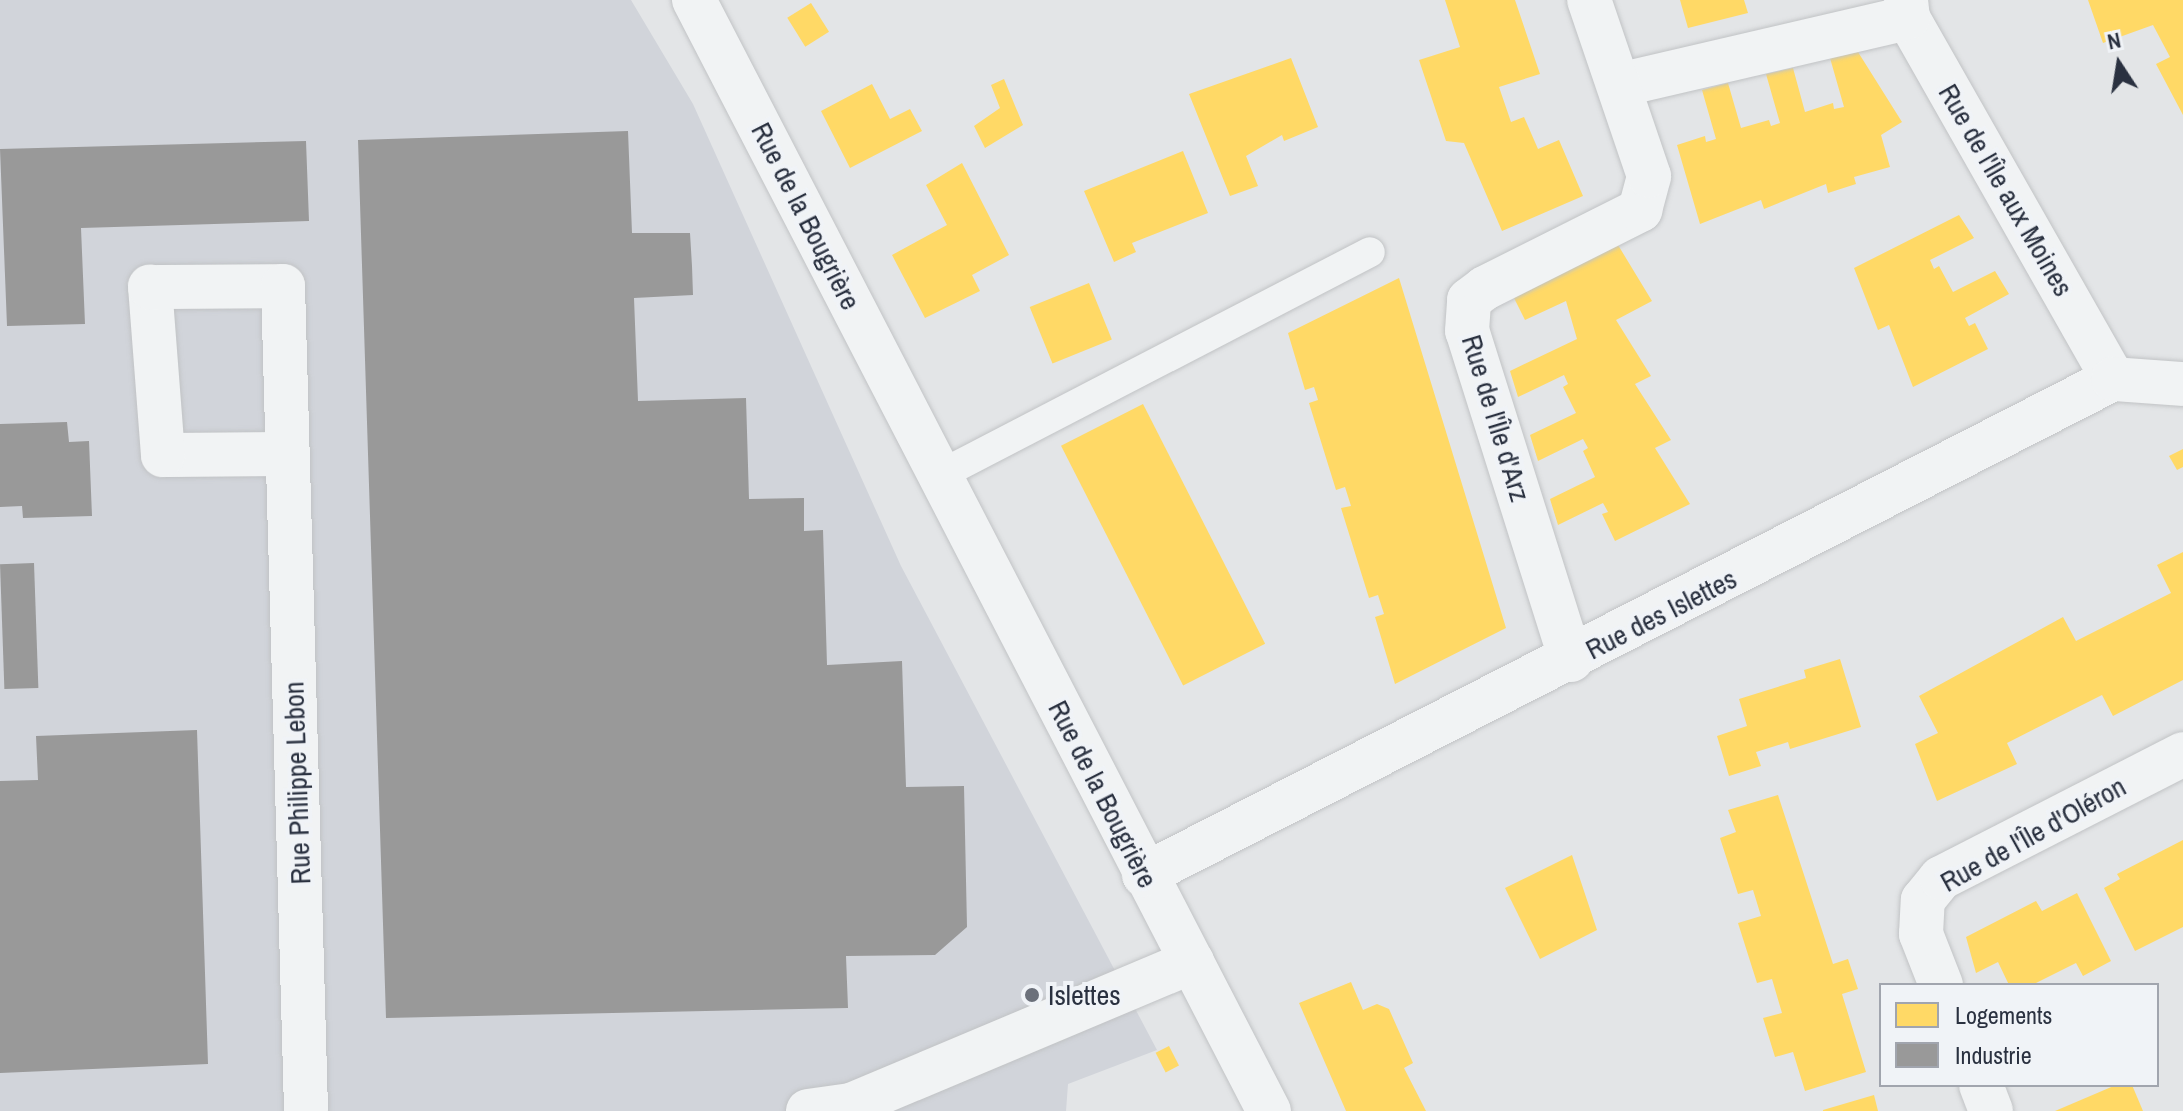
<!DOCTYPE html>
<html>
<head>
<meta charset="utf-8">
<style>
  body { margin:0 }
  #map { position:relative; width:2183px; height:1111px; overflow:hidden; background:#e3e5e7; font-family:"Archivo Narrow",sans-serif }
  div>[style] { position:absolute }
  .built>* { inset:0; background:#d1d4da }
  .homes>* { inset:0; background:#ffd966; transform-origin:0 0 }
  .industry>* { inset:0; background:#999; transform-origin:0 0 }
  .roads { filter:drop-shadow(0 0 2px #c1c3c5) drop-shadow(0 0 2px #c1c3c5) }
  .lane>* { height:30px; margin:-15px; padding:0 15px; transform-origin:15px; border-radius:15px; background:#f1f3f4 }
  .street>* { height:44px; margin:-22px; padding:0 22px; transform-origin:22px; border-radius:22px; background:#f1f3f4 }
  .dots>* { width:22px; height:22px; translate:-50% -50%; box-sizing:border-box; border:4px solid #f0f3f7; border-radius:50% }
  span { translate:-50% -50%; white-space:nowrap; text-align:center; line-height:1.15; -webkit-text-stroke:8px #f0f3f7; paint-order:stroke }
  .street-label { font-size:28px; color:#2a3140 }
  .poi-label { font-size:28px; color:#2a3140 }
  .left { translate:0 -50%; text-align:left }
  .legend { position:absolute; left:1879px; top:983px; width:280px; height:104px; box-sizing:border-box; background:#f0f3f7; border:2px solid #a1a5ae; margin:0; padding:10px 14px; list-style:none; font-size:24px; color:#2a3140 }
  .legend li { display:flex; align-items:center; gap:16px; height:40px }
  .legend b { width:40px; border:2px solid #a1a5ae }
  .north { position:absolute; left:2079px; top:24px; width:80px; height:80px; -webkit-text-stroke:6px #f0f3f7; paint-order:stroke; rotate:348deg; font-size:22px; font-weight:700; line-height:32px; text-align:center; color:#2a3140 }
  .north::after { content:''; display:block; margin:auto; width:28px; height:36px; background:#2a3140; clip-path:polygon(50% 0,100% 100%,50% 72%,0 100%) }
</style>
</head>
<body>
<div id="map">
  <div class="built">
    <i style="clip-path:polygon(0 0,631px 0,693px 104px,901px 566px,1157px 1050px,1068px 1084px,1066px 1111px,0 1111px)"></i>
  </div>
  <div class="homes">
    <i style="clip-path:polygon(1445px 0,1515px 0,1540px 74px,1499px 87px,1511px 122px,1524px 117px,1538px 149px,1559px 140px,1583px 196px,1502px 231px,1464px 143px,1446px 141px,1419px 60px,1460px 47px)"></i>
    <i style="clip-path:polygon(1680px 0,1744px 0,1748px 13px,1688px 28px)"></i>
    <i style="clip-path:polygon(2088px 0,2183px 0,2183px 115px,2156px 64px,2170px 57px,2153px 25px,2103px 43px)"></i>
    <i style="left:811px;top:3px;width:34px;height:28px;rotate:58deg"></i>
    <i style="clip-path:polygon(1858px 52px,1902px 122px,1881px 135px,1890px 167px,1854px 177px,1856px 184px,1828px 193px,1826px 184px,1764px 209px,1761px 200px,1700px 224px,1677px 145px,1705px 136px,1706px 142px,1716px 139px,1702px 90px,1728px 83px,1741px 128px,1769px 120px,1771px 126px,1780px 123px,1766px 74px,1793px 68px,1805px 112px,1833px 103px,1834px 109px,1844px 107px,1830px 58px)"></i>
    <i style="clip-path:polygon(1291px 58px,1318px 127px,1284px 141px,1282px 135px,1246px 156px,1258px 186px,1230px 196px,1189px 94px)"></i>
    <i style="clip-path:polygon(1004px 79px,1023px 125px,985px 148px,974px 126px,1000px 108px,991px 85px)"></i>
    <i style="clip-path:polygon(872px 84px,890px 119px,910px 109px,922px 131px,850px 168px,821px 111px)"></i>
    <i style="clip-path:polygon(1183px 151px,1208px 213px,1132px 243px,1136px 252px,1114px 262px,1084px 191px)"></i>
    <i style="clip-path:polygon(962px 163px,1009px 255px,972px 275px,980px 291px,925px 318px,892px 255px,947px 225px,926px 185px)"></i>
    <i style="clip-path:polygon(1959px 215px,1974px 238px,1930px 260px,1934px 269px,1939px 266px,1953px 292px,1995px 271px,2009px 294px,1965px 318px,1969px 326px,1975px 323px,1988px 349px,1913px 387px,1889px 325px,1878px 330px,1854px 268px)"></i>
    <i style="clip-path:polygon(1618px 245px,1652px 301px,1616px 320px,1651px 376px,1635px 384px,1671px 440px,1655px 448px,1690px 504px,1615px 541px,1602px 514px,1608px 512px,1603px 503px,1558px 525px,1550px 499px,1595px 477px,1583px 451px,1588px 448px,1583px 439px,1538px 461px,1530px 435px,1576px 413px,1563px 387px,1568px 384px,1564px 375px,1518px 397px,1510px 371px,1577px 339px,1566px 301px,1525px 320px,1513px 296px)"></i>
    <i style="clip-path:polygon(1399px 278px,1506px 628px,1395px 684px,1375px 617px,1384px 614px,1378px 595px,1369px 598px,1341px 508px,1351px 506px,1345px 487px,1336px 490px,1309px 403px,1318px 400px,1314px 387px,1305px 390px,1288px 333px)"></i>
    <i style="left:1089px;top:283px;width:61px;height:64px;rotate:68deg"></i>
    <i style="left:1143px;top:404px;width:269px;height:92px;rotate:63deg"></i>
    <i style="clip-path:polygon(2183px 449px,2183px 467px,2177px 470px,2169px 456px)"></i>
    <i style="clip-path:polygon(2183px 552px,2183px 680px,2113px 716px,2102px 695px,2007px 743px,2017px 764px,1937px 801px,1915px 744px,1938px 733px,1919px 696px,2063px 617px,2076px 641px,2171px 593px,2157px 565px)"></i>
    <i style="clip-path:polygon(1840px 659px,1861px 727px,1790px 749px,1788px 742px,1756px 752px,1761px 766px,1729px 776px,1717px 736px,1747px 726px,1739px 699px,1806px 678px,1804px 670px)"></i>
    <i style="clip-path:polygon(1778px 795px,1833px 964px,1848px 959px,1858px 989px,1842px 994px,1866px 1072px,1805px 1091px,1793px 1052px,1775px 1057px,1763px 1018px,1782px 1013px,1772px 979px,1757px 983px,1738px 923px,1761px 916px,1753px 890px,1738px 894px,1720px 838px,1736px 832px,1728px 810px)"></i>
    <i style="clip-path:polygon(2183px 840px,2183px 927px,2135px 951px,2104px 888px,2120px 879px,2117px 874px)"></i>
    <i style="clip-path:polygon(1572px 855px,1597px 930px,1540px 959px,1505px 888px)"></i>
    <i style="clip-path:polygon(2077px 893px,2111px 961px,2083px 976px,2076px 963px,2032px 985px,2009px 985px,1998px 962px,1976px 973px,1966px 937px,2036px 901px,2042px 911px)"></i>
    <i style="clip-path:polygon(1351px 982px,1363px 1010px,1377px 1004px,1389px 1009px,1413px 1063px,1404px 1068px,1426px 1111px,1346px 1111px,1299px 1003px)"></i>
    <i style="left:1169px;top:1046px;width:22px;height:15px;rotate:63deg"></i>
    <i style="clip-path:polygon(2116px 1085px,2132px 1085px,2143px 1111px,2055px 1111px)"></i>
    <i style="clip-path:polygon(1874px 1095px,1878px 1111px,1823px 1111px,1823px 1110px)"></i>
  </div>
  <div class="industry">
    <i style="clip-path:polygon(628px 131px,632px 233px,690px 233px,692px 266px,693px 295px,634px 298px,638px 401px,746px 398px,749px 499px,804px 498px,804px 531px,823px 530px,827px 665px,902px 661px,906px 787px,964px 786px,967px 927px,935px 955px,846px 956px,848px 1008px,386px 1018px,358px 140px)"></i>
    <i style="clip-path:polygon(306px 141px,309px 221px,81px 228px,85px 324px,7px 326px,0 149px)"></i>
    <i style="clip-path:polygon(67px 422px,69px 442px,89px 441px,92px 516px,23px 518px,22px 506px,0 507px,0 424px)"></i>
    <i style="left:34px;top:563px;width:125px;height:34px;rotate:88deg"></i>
    <i style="clip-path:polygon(197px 730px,208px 1064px,0 1073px,0 781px,38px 780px,36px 736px)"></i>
  </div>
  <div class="roads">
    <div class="lane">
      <i style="left:940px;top:475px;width:484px;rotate:-27.4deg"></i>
    </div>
    <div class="street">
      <i style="left:694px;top:0;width:1251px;rotate:62.64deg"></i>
      <i style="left:1906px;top:0;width:18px;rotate:84deg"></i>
      <i style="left:1908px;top:18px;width:415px;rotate:60.4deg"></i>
      <i style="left:1619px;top:85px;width:297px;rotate:-13.1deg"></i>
      <i style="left:288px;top:454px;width:125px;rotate:179.5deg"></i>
      <i style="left:163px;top:455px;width:169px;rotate:-94.4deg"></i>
      <i style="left:150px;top:287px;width:133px;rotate:-0.4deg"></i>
      <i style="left:283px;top:286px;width:825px;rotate:88.4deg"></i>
      <i style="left:1571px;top:660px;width:345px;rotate:-107.5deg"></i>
      <i style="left:1467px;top:331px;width:31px;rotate:-86deg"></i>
      <i style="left:1469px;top:300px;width:20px;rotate:-37deg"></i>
      <i style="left:1485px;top:288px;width:174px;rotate:-26.7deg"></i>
      <i style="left:1640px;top:210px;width:35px;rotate:-75deg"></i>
      <i style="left:1649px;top:176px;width:186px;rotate:-108.8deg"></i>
      <i style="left:1144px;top:875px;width:1089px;rotate:-27.11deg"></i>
      <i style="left:2113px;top:379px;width:70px;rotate:4.1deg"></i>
      <i style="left:1941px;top:985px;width:55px;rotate:-111.4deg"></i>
      <i style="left:1921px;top:934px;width:34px;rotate:-87deg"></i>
      <i style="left:1923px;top:900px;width:28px;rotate:-51deg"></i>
      <i style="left:1941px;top:878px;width:272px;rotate:-27.1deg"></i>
      <i style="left:1981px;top:1085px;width:28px;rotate:69deg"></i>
      <i style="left:808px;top:1111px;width:43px;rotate:-7.9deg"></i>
      <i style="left:851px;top:1105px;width:370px;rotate:-22.8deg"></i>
    </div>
  </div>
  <div class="dots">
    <i style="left:1032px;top:995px;background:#6b707a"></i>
  </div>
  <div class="street-label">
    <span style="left:2006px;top:190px;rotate:60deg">Rue de l'Île aux Moines</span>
    <span style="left:806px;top:216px;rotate:63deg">Rue de la Bougrière</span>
    <span style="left:1496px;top:418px;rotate:73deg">Rue de l'Île d'Arz</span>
    <span style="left:1661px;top:614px;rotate:-27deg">Rue des Islettes</span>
    <span style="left:297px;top:783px;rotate:-92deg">Rue Philippe Lebon</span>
    <span style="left:1103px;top:794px;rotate:63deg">Rue de la Bougrière</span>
    <span style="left:2033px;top:834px;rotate:-29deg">Rue de l'Île d'Oléron</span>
  </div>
  <div class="poi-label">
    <span class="left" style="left:1048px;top:995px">Islettes</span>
  </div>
  <ul class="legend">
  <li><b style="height:22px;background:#ffd966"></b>Logements</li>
  <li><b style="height:22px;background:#999"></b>Industrie</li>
  </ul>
  <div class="north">N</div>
</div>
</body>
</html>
